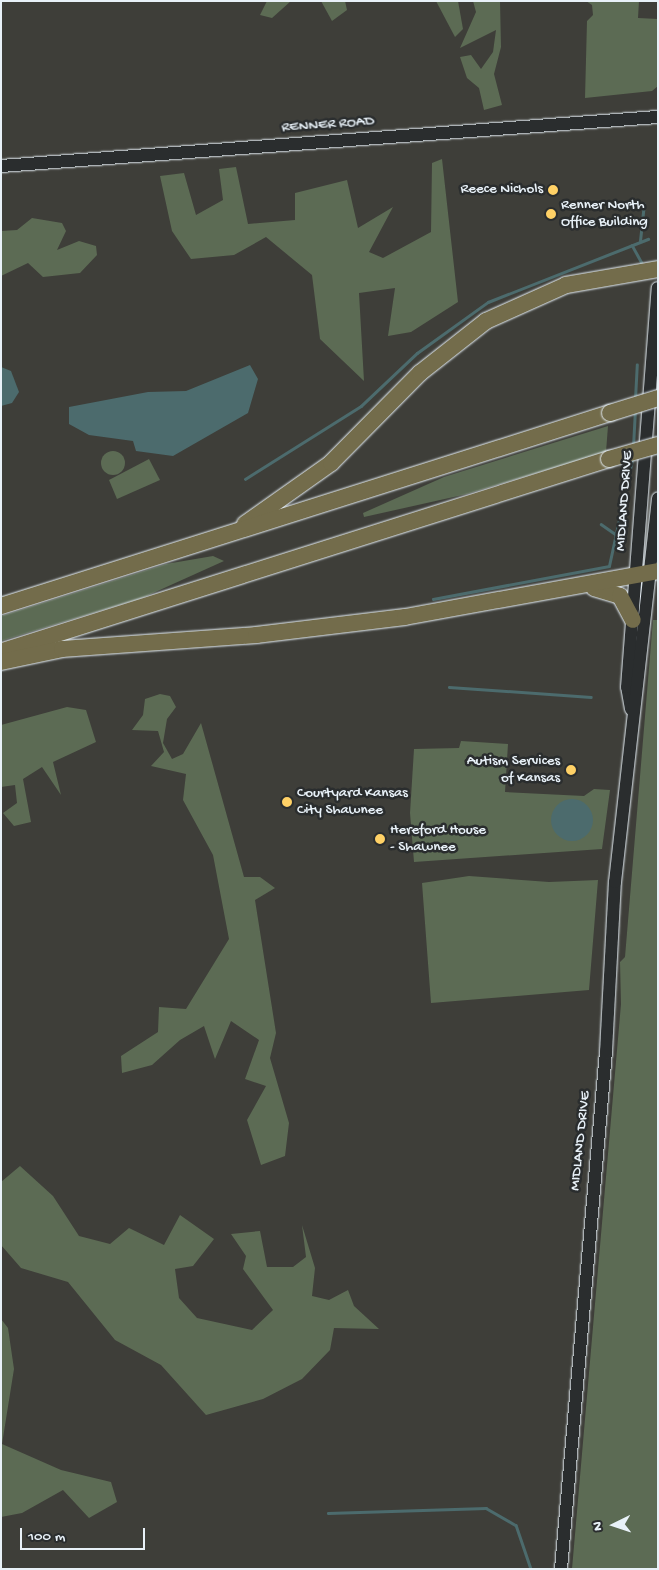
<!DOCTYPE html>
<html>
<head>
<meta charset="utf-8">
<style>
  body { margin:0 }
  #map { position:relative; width:659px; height:1570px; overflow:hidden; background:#3e3e39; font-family:"Gochi Hand",sans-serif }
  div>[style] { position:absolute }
  .green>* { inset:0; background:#5c6b54 }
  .round { border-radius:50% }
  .water>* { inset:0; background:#4c6b6d }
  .stream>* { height:2.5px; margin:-1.25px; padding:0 1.25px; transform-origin:1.25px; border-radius:1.25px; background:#4c6b6d }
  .roads { filter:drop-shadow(0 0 1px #e8f1f8) drop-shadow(0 0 1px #e8f1f8) }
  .secondary>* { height:12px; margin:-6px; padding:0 6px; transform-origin:6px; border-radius:6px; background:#2a2d2e }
  .highway>* { height:16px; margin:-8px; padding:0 8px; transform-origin:8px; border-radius:8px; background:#736c4b }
  .bridges { filter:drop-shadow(0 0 1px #e8f1f8) drop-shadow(0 0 1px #e8f1f8) }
  .highway-bridge>* { height:16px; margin:-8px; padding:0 8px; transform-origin:8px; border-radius:8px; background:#736c4b }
  .dots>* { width:14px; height:14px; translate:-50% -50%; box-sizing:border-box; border:2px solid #2a2d2e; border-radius:50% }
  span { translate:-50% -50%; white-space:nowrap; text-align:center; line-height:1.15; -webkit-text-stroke:5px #2a2d2e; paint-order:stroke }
  .street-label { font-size:15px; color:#e8f1f8 }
  .poi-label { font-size:15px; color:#e8f1f8 }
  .right { translate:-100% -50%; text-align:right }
  .left { translate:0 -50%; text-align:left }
  .frame { position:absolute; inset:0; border:2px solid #e8f1f8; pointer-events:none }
  .north { position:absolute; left:589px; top:1500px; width:50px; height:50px; -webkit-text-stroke:4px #2a2d2e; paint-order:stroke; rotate:266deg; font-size:14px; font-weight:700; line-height:20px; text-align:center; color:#e8f1f8 }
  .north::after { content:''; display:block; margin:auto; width:18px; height:22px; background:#e8f1f8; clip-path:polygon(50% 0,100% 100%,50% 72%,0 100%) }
  .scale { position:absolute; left:20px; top:1528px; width:125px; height:22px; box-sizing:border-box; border:2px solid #e8f1f8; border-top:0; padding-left:6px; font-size:15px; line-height:18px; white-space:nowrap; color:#e8f1f8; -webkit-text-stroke:4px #2a2d2e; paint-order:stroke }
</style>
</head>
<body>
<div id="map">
  <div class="green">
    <i style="clip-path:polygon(267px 1px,291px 1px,272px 18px,260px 15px)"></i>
    <i style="clip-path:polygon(321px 1px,345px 1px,347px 10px,332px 21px)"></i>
    <i style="clip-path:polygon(436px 1px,458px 1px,463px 29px,455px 37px)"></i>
    <i style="clip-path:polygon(473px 1px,500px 1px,501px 47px,494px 74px,502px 105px,484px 110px,479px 88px,467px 78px,460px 57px,471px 55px,481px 69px,493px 52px,496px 30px,460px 48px,476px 12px)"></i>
    <i style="clip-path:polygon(586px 1px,639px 1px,638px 18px,658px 19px,658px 86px,652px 91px,585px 98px,587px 21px,593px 15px,592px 5px)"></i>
    <i style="clip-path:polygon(442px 159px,458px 302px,411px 332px,388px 336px,395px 288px,359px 293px,364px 381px,320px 339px,312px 275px,266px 237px,234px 255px,191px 259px,172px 231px,160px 176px,184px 173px,196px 215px,223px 200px,219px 169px,236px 167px,248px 224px,295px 220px,295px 193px,347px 180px,358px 228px,393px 207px,369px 252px,383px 258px,431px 232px,432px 163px)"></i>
    <i style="clip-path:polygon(32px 218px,62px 223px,66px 231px,57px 250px,79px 241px,96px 246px,97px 255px,80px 273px,43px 277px,28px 263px,1px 276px,1px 231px,17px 230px)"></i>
    <i style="clip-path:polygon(608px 426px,606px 452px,467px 494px,364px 517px,363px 513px,444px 477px)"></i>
    <i class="round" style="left:101px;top:451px;width:24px;height:24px"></i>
    <i style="clip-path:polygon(149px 459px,160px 480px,117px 499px,109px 480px)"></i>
    <i style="clip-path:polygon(213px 556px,224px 561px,142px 598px,1px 641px,1px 616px,166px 564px)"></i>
    <i style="clip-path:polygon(653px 620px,658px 620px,658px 1569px,572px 1569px,621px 1004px,620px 962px,625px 957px)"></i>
    <i style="clip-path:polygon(160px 694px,170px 696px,176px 707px,167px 719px,163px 743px,172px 759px,183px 754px,201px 723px,244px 877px,260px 877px,275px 888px,255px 900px,276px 1033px,270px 1058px,289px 1123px,285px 1156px,261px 1165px,247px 1120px,266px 1086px,245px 1079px,259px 1040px,231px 1021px,215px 1059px,204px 1026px,180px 1040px,152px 1065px,122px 1073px,121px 1056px,158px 1032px,159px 1007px,186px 1009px,229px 939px,213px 855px,183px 800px,186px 774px,151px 766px,164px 752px,158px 731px,132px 730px,143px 715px,145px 699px)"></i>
    <i style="clip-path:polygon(67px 707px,86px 710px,96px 742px,53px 762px,61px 795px,42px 767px,23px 779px,31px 822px,14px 826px,3px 813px,17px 803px,15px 785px,1px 787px,1px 725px)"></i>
    <i style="clip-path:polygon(461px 741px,508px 744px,505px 792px,584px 796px,594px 789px,610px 790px,602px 849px,414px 862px,410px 813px,414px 749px,459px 748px)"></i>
    <i style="clip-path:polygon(469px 876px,549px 882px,598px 880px,589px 990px,431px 1003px,422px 883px)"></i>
    <i style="clip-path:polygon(20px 1166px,53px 1196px,79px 1236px,110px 1244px,129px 1228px,164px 1245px,180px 1215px,214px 1239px,193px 1266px,175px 1269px,179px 1298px,197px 1318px,252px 1330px,273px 1310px,243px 1269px,246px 1256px,231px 1234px,260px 1231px,267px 1267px,293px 1267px,306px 1257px,302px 1225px,315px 1268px,312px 1296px,329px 1300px,348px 1290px,354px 1306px,379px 1329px,334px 1328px,330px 1350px,302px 1379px,263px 1399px,206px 1415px,161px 1365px,115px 1340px,68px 1282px,21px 1268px,1px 1245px,1px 1182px)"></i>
    <i style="clip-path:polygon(1px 1319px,8px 1328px,14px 1369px,2px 1444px,61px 1470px,111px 1482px,117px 1502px,89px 1518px,63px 1490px,22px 1513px,1px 1517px)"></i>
  </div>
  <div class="water">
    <i style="clip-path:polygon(250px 365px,258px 379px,248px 413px,173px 456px,136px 451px,133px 441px,89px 435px,69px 424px,69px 407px,148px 392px,186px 391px)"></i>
    <i style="clip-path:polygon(1px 367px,11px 371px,19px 392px,12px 403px,1px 406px)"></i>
    <i class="round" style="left:551px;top:799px;width:42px;height:42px"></i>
  </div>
  <div class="stream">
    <i style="left:640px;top:241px;width:37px;rotate:-84deg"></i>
    <i style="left:632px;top:245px;width:23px;rotate:61deg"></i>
    <i style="left:635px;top:399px;width:34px;rotate:-87deg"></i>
    <i style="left:633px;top:447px;width:35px;rotate:-87deg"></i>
    <i style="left:245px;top:479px;width:137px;rotate:-32.2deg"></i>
    <i style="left:361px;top:406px;width:77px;rotate:-43.4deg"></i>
    <i style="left:417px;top:353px;width:87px;rotate:-35.7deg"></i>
    <i style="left:488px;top:302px;width:172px;rotate:-21.5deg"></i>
    <i style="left:601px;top:524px;width:24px;rotate:35deg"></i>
    <i style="left:433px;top:599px;width:179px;rotate:-10.6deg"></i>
    <i style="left:609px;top:566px;width:108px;rotate:-77.8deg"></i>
    <i style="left:449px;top:687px;width:142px;rotate:4deg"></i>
    <i style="left:328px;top:1513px;width:158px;rotate:-1.8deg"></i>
    <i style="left:486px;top:1508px;width:34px;rotate:30deg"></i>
    <i style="left:516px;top:1525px;width:46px;rotate:71.2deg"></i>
  </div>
  <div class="roads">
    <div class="secondary">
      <i style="left:1px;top:166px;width:659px;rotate:-4.27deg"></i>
      <i style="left:631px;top:709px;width:22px;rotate:-100deg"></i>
      <i style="left:627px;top:687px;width:400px;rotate:-85.6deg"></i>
      <i style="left:561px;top:1569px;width:519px;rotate:-85.03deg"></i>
      <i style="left:606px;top:1052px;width:170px;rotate:-87deg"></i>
      <i style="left:615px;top:882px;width:386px;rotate:-83.6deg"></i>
    </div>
    <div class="highway">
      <i style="left:245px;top:524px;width:105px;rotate:-35.3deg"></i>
      <i style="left:331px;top:463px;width:127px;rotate:-45.3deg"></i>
      <i style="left:420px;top:373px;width:84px;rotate:-38.2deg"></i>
      <i style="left:486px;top:321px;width:88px;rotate:-24.2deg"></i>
      <i style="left:566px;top:285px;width:93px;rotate:-9.9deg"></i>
      <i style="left:594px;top:588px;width:27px;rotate:17deg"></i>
      <i style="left:620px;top:596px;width:27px;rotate:62deg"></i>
      <i style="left:1px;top:606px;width:639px;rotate:-17.58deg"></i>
      <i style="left:3px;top:651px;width:636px;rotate:-17.58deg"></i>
      <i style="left:1px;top:662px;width:62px;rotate:-12deg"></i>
      <i style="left:62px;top:649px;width:195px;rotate:-4.1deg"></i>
      <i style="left:256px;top:635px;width:150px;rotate:-6.9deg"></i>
      <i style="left:405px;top:617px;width:257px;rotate:-10.3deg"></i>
    </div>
  </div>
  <div class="bridges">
    <div class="highway-bridge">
      <i style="left:610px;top:413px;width:50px;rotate:-17.4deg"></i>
      <i style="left:609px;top:459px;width:51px;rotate:-15.9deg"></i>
    </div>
  </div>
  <div class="dots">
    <i style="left:553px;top:190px;background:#ffd166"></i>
    <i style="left:551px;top:214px;background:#ffd166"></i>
    <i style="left:571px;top:770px;background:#ffd166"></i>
    <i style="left:287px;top:802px;background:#ffd166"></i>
    <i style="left:380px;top:839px;background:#ffd166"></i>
  </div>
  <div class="street-label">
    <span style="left:328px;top:125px;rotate:-4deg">RENNER ROAD</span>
    <span style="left:625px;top:501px;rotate:-86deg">MIDLAND DRIVE</span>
    <span style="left:581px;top:1141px;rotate:-84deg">MIDLAND DRIVE</span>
  </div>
  <div class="poi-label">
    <span class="right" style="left:543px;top:190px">Reece Nichols</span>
    <span class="left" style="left:561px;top:214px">Renner North<br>Office Building</span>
    <span class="right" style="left:560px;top:770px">Autism Services<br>of Kansas</span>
    <span class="left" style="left:297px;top:802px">Courtyard Kansas<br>City Shawnee</span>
    <span class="left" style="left:390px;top:839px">Hereford House<br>- Shawnee</span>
  </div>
  <div class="frame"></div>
  <div class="north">N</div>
  <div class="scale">100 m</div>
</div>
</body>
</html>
